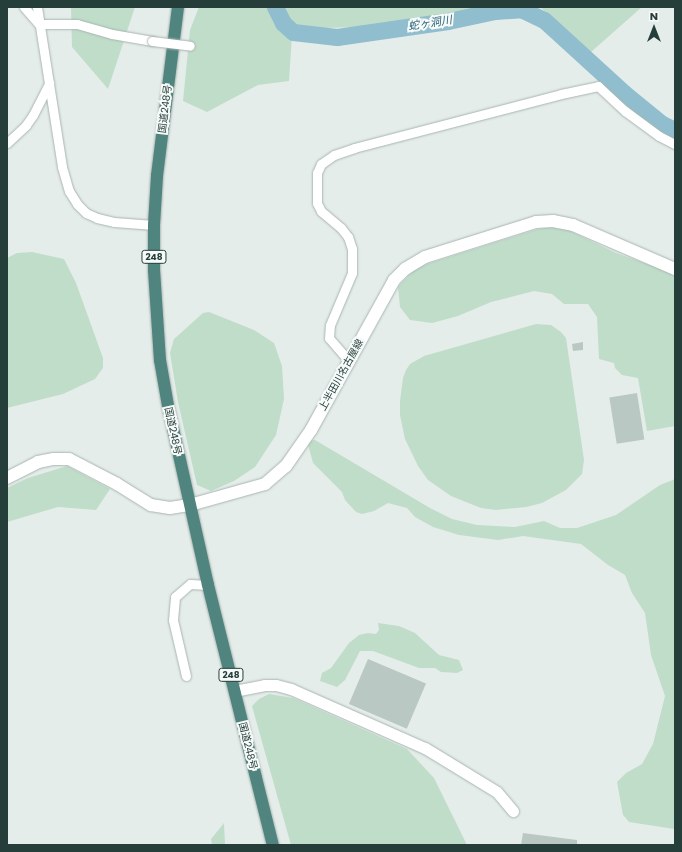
<!DOCTYPE html>
<html>
<head>
<meta charset="utf-8">
<style>
  body { margin:0 }
  #map { position:relative; width:682px; height:852px; overflow:hidden; background:#e5edea; font-family:Poppins,"Noto Sans JP",sans-serif }
  div>[style] { position:absolute }
  .green>* { inset:0; background:#c0ddca }
  .river>* { height:17px; margin:-8.5px; padding:0 8.5px; transform-origin:8.5px; border-radius:8.5px; background:#91bece }
  .building>* { inset:0; background:#bac8c4; transform-origin:0 0 }
  .roads { filter:drop-shadow(0 0 1px #a8b5b2) drop-shadow(0 0 1px #a8b5b2) }
  .minor>* { height:9px; margin:-4.5px; padding:0 4.5px; transform-origin:4.5px; border-radius:4.5px; background:#fff }
  .tertiary>* { height:11px; margin:-5.5px; padding:0 5.5px; transform-origin:5.5px; border-radius:5.5px; background:#fff }
  .secondary>* { height:12px; margin:-6px; padding:0 6px; transform-origin:6px; border-radius:6px; background:#fff }
  .trunk>* { height:12px; margin:-6px; padding:0 6px; transform-origin:6px; border-radius:6px; background:#50847e }
  .bridges { filter:drop-shadow(0 0 1px #a8b5b2) drop-shadow(0 0 1px #a8b5b2) }
  .minor-bridge>* { height:9px; margin:-4.5px; padding:0 4.5px; transform-origin:4.5px; border-radius:4.5px; background:#fff }
  span { translate:-50% -50%; white-space:nowrap; text-align:center; line-height:1.15; -webkit-text-stroke:4px #f6faf8; paint-order:stroke }
  .shield-label span { padding:1px 3px; background:#f6faf8; border:1px solid; border-radius:3px; -webkit-text-stroke-width:0 }
  .shield-label { font-size:9px; color:#253e3a; font-weight:700 }
  .street-label { font-size:10px; color:#253e3a }
  .water-label { font-size:11px; color:#236076; font-style:italic }
  .frame { position:absolute; inset:0; border:8px solid #253e3a; pointer-events:none }
  .north { position:absolute; left:634px; top:8px; width:40px; height:40px; -webkit-text-stroke:3px #f6faf8; paint-order:stroke; rotate:0deg; font-size:11px; font-weight:700; line-height:16px; text-align:center; color:#253e3a }
  .north::after { content:''; display:block; margin:auto; width:14px; height:18px; background:#253e3a; clip-path:polygon(50% 0,100% 100%,50% 72%,0 100%) }
</style>
</head>
<body>
<div id="map">
  <div class="green">
    <i style="clip-path:polygon(71px 7px,135px 7px,108px 89px,72px 47px)"></i>
    <i style="clip-path:polygon(199px 7px,484px 7px,383px 26px,326px 28px,292px 35px,289px 81px,258px 85px,207px 112px,183px 101px,190px 30px)"></i>
    <i style="clip-path:polygon(540px 7px,642px 7px,591px 52px)"></i>
    <i style="clip-path:polygon(548px 227px,568px 230px,616px 253px,675px 274px,675px 426px,647px 431px,638px 378px,622px 375px,615px 368px,614px 363px,599px 359px,597px 317px,588px 304px,564px 304px,552px 294px,534px 291px,491px 302px,458px 316px,432px 323px,410px 320px,400px 307px,398px 287px,414px 270px,427px 264px,538px 229px)"></i>
    <i style="clip-path:polygon(32px 252px,64px 259px,76px 283px,103px 358px,103px 368px,95px 379px,63px 394px,7px 408px,7px 258px,17px 253px)"></i>
    <i style="clip-path:polygon(209px 312px,254px 330px,274px 343px,282px 366px,284px 399px,276px 435px,255px 467px,234px 481px,211px 491px,197px 485px,178px 402px,170px 353px,174px 339px,203px 313px)"></i>
    <i style="clip-path:polygon(536px 324px,551px 325px,561px 332px,566px 338px,584px 460px,582px 474px,566px 490px,542px 503px,526px 507px,496px 510px,481px 508px,451px 496px,428px 480px,418px 466px,405px 439px,400px 415px,400px 401px,403px 378px,406px 370px,410px 364px,424px 356px)"></i>
    <i style="clip-path:polygon(315px 440px,430px 508px,452px 519px,477px 525px,515px 527px,544px 521px,560px 528px,577px 528px,616px 515px,660px 485px,675px 479px,675px 827px,674px 829px,629px 822px,623px 815px,617px 782px,626px 773px,642px 764px,653px 744px,665px 696px,651px 655px,645px 613px,632px 593px,625px 575px,608px 565px,581px 544px,523px 536px,498px 540px,459px 535px,433px 527px,415px 517px,407px 508px,388px 503px,374px 511px,362px 514px,356px 512px,345px 500px,342px 492px,313px 463px,307px 441px)"></i>
    <i style="clip-path:polygon(67px 466px,110px 489px,96px 510px,58px 507px,7px 522px,7px 488px,28px 478px)"></i>
    <i style="clip-path:polygon(378px 623px,399px 626px,415px 633px,439px 655px,459px 660px,463px 670px,457px 673px,441px 672px,435px 668px,419px 668px,373px 651px,360px 651px,345px 680px,337px 687px,320px 681px,322px 673px,331px 668px,349px 643px,359px 635px,368px 633px,376px 634px,379px 630px)"></i>
    <i style="clip-path:polygon(269px 694px,293px 698px,407px 749px,434px 778px,467px 845px,291px 845px,252px 706px,259px 699px)"></i>
    <i style="clip-path:polygon(224px 823px,225px 845px,212px 845px,211px 839px)"></i>
  </div>
  <div class="river">
    <i style="left:275px;top:7px;width:18px;rotate:63deg"></i>
    <i style="left:283px;top:23px;width:13px;rotate:42deg"></i>
    <i style="left:293px;top:32px;width:44px;rotate:6.5deg"></i>
    <i style="left:337px;top:37px;width:112px;rotate:-8.2deg"></i>
    <i style="left:448px;top:21px;width:48px;rotate:-12deg"></i>
    <i style="left:495px;top:11px;width:26px;rotate:-4deg"></i>
    <i style="left:521px;top:9px;width:25px;rotate:26deg"></i>
    <i style="left:544px;top:20px;width:108px;rotate:42.4deg"></i>
    <i style="left:624px;top:93px;width:49px;rotate:39.2deg"></i>
    <i style="left:662px;top:124px;width:14px;rotate:25deg"></i>
  </div>
  <div class="building">
    <i style="clip-path:polygon(583px 342px,583px 350px,573px 351px,572px 344px)"></i>
    <i style="left:637px;top:393px;width:47px;height:28px;rotate:81deg"></i>
    <i style="left:368px;top:659px;width:63px;height:49px;rotate:23deg"></i>
    <i style="clip-path:polygon(523px 833px,577px 840px,577px 845px,521px 845px)"></i>
  </div>
  <div class="roads">
    <div class="minor">
      <i style="left:24px;top:7px;width:23px;rotate:49deg"></i>
      <i style="left:39px;top:24px;width:38px"></i>
      <i style="left:77px;top:24px;width:36px;rotate:16deg"></i>
      <i style="left:112px;top:34px;width:41px;rotate:9.9deg"></i>
      <i style="left:37px;top:7px;width:162px;rotate:81.1deg"></i>
      <i style="left:62px;top:167px;width:25px;rotate:74deg"></i>
      <i style="left:69px;top:191px;width:15px;rotate:58deg"></i>
      <i style="left:77px;top:204px;width:13px;rotate:45deg"></i>
      <i style="left:86px;top:213px;width:12px;rotate:24deg"></i>
      <i style="left:97px;top:218px;width:17px;rotate:13deg"></i>
      <i style="left:114px;top:222px;width:40px;rotate:4.3deg"></i>
      <i style="left:7px;top:143px;width:26px;rotate:-43deg"></i>
      <i style="left:26px;top:125px;width:12px;rotate:-55deg"></i>
      <i style="left:33px;top:115px;width:36px;rotate:-63deg"></i>
      <i style="left:349px;top:361px;width:30px;rotate:-131deg"></i>
      <i style="left:329px;top:338px;width:13px;rotate:-86deg"></i>
      <i style="left:330px;top:325px;width:56px;rotate:-67.1deg"></i>
      <i style="left:352px;top:273px;width:24px;rotate:-90deg"></i>
      <i style="left:352px;top:249px;width:13px;rotate:-108deg"></i>
      <i style="left:348px;top:237px;width:11px;rotate:-128deg"></i>
      <i style="left:341px;top:228px;width:26px;rotate:-140deg"></i>
      <i style="left:321px;top:211px;width:9px;rotate:-117deg"></i>
      <i style="left:317px;top:203px;width:30px;rotate:-90deg"></i>
      <i style="left:317px;top:173px;width:10px;rotate:-66deg"></i>
      <i style="left:321px;top:164px;width:16px;rotate:-35deg"></i>
      <i style="left:334px;top:155px;width:21px;rotate:-19deg"></i>
      <i style="left:354px;top:148px;width:214px;rotate:-14.6deg"></i>
      <i style="left:561px;top:94px;width:38px;rotate:-12deg"></i>
      <i style="left:598px;top:86px;width:37px;rotate:43deg"></i>
      <i style="left:625px;top:111px;width:42px;rotate:36.3deg"></i>
      <i style="left:659px;top:136px;width:18px;rotate:27deg"></i>
      <i style="left:186px;top:676px;width:57px;rotate:-103.1deg"></i>
      <i style="left:173px;top:620px;width:23px;rotate:-85deg"></i>
      <i style="left:175px;top:597px;width:20px;rotate:-41deg"></i>
      <i style="left:190px;top:584px;width:18px;rotate:3deg"></i>
    </div>
    <div class="tertiary">
      <i style="left:234px;top:691px;width:31px;rotate:-11deg"></i>
      <i style="left:264px;top:685px;width:12px"></i>
      <i style="left:276px;top:685px;width:16px;rotate:15deg"></i>
      <i style="left:291px;top:689px;width:146px;rotate:23.8deg"></i>
      <i style="left:425px;top:748px;width:84px;rotate:31.4deg"></i>
      <i style="left:497px;top:792px;width:25px;rotate:50deg"></i>
    </div>
    <div class="secondary">
      <i style="left:7px;top:478px;width:35px;rotate:-27deg"></i>
      <i style="left:38px;top:462px;width:16px;rotate:-11deg"></i>
      <i style="left:54px;top:459px;width:15px"></i>
      <i style="left:69px;top:459px;width:54px;rotate:27.5deg"></i>
      <i style="left:117px;top:484px;width:40px;rotate:32deg"></i>
      <i style="left:151px;top:505px;width:19px;rotate:9deg"></i>
      <i style="left:170px;top:508px;width:20px;rotate:-9deg"></i>
      <i style="left:190px;top:505px;width:78px;rotate:-15.6deg"></i>
      <i style="left:265px;top:484px;width:28px;rotate:-41deg"></i>
      <i style="left:286px;top:466px;width:44px;rotate:-55.2deg"></i>
      <i style="left:311px;top:430px;width:171px;rotate:-61deg"></i>
      <i style="left:394px;top:280px;width:16px;rotate:-45deg"></i>
      <i style="left:405px;top:269px;width:23px;rotate:-31deg"></i>
      <i style="left:425px;top:257px;width:116px;rotate:-17.5deg"></i>
      <i style="left:536px;top:222px;width:17px;rotate:-3deg"></i>
      <i style="left:553px;top:221px;width:20px;rotate:11deg"></i>
      <i style="left:573px;top:225px;width:111px;rotate:23.3deg"></i>
    </div>
    <div class="trunk">
      <i style="left:178px;top:7px;width:170px;rotate:97.1deg"></i>
      <i style="left:157px;top:176px;width:49px;rotate:93.5deg"></i>
      <i style="left:154px;top:225px;width:45px;rotate:90deg"></i>
      <i style="left:154px;top:270px;width:90px;rotate:86.2deg"></i>
      <i style="left:160px;top:360px;width:47px;rotate:80.1deg"></i>
      <i style="left:168px;top:406px;width:183px;rotate:77.4deg"></i>
      <i style="left:208px;top:585px;width:268px;rotate:76deg"></i>
    </div>
  </div>
  <div class="bridges">
    <div class="minor-bridge">
      <i style="left:152px;top:41px;width:38px;rotate:7deg"></i>
    </div>
  </div>
  <div class="shield-label">
    <span style="left:154px;top:257px">248</span>
    <span style="left:231px;top:675px">248</span>
  </div>
  <div class="street-label">
    <span style="left:165px;top:109px;rotate:-83deg">国道248号</span>
    <span style="left:341px;top:375px;rotate:-61deg">上半田川名古屋線</span>
    <span style="left:173px;top:431px;rotate:78deg">国道248号</span>
    <span style="left:248px;top:746px;rotate:76deg">国道248号</span>
  </div>
  <div class="water-label">
    <span style="left:430px;top:23px;rotate:-9deg">蛇ヶ洞川</span>
  </div>
  <div class="frame"></div>
  <div class="north">N</div>
</div>
</body>
</html>
